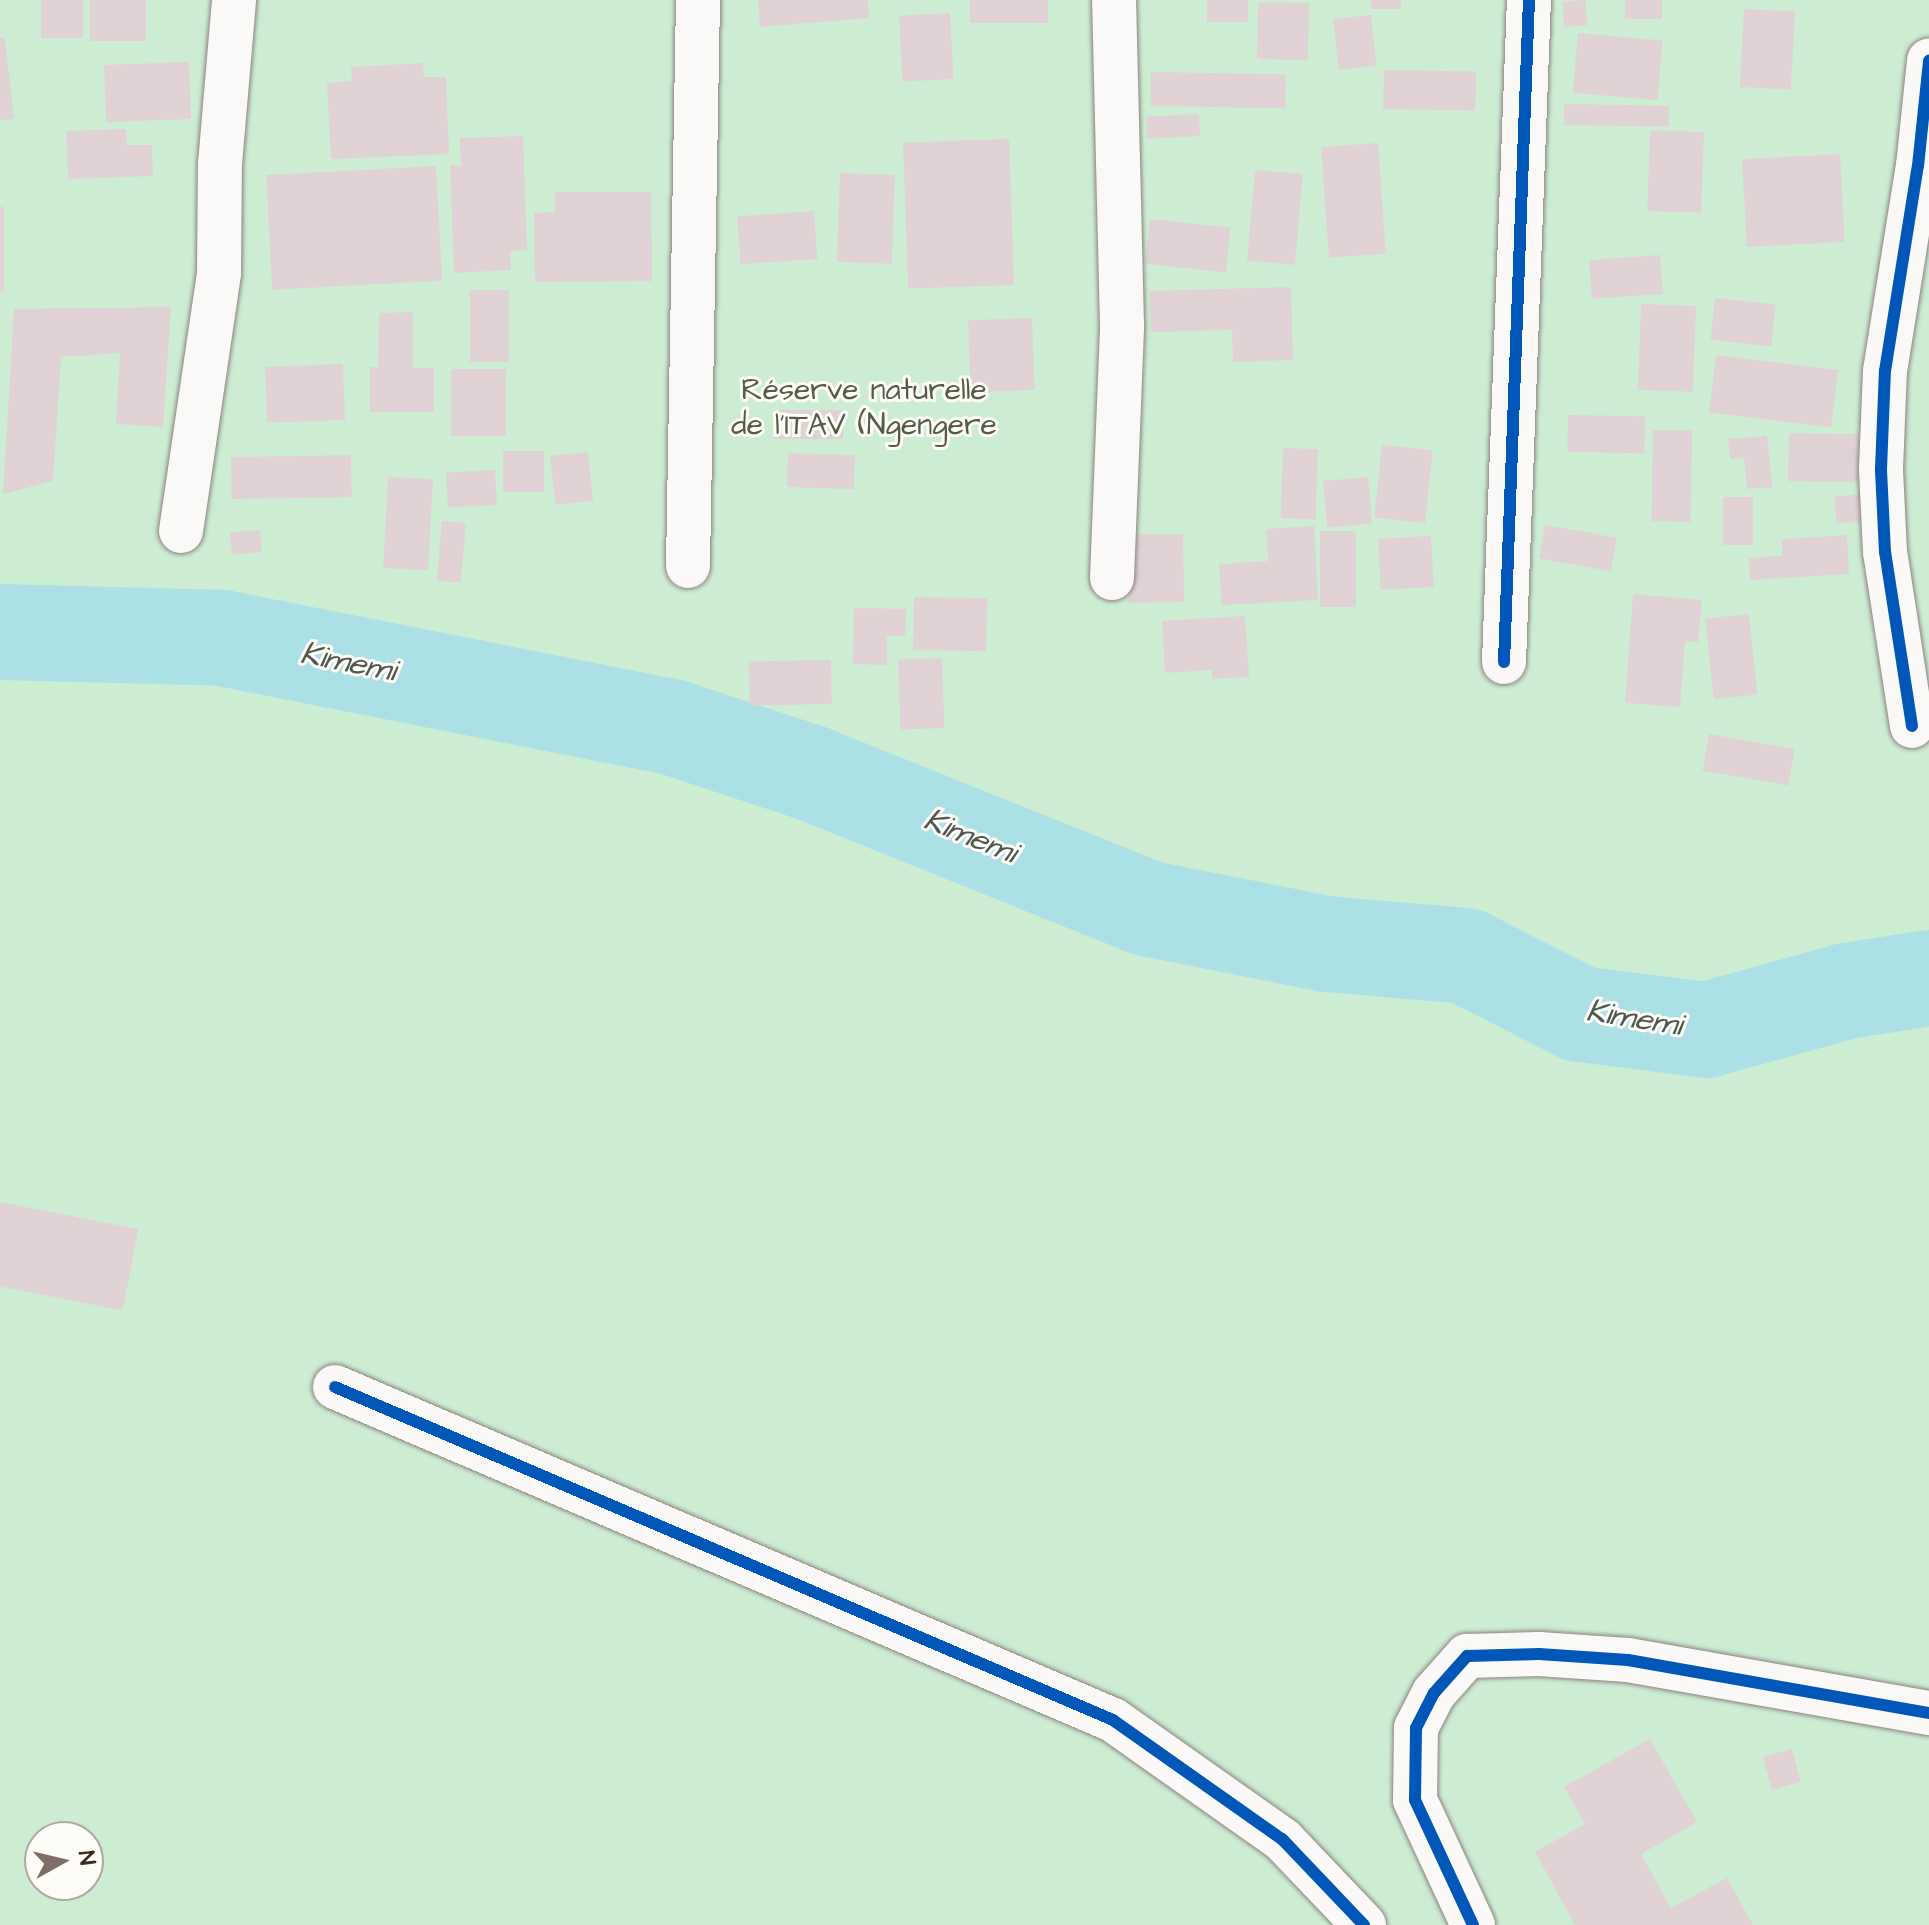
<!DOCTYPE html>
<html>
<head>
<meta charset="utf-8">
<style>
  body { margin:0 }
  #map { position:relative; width:1929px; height:1925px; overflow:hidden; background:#f7ecee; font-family:"Architects Daughter",sans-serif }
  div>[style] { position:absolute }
  .green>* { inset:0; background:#ccedd1 }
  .river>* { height:96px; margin:-48px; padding:0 48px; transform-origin:48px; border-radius:48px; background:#abe1e6 }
  .building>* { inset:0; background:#e0d1d4; transform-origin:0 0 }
  .roads { filter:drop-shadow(0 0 2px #8b8281) drop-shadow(0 0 2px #8b8281) }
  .minor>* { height:44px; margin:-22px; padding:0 22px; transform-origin:22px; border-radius:22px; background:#faf9f7 }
  .cycleway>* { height:12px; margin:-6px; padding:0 6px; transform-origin:6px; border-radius:6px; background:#0057b8 }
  span { translate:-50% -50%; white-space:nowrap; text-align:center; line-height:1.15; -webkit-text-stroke:6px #fdfcf7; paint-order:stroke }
  .park-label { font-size:30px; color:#565b45 }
  .water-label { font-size:32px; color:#4f564f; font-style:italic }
  .north { position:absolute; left:24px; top:1821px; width:80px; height:80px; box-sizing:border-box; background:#fdfcf7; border:2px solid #afa8a0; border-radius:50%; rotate:82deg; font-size:22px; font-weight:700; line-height:32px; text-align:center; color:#3b2a1e }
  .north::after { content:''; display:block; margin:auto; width:28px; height:36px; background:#7d6e67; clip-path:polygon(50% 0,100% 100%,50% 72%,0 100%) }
</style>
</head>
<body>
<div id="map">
  <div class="green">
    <i style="clip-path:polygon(evenodd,0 0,1929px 0,1929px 1925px,0 1925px,0 0,40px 1837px,88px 1837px,88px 1885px,40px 1885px,40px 1837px)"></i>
  </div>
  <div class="river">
    <i style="left:0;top:632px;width:222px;rotate:1.5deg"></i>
    <i style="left:222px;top:638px;width:462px;rotate:11.2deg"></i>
    <i style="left:675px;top:728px;width:143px;rotate:18.3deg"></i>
    <i style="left:811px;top:773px;width:365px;rotate:21.9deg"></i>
    <i style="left:1150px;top:909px;width:180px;rotate:11.2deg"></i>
    <i style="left:1327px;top:944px;width:140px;rotate:4.9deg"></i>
    <i style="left:1466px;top:956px;width:128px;rotate:27deg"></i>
    <i style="left:1580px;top:1014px;width:127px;rotate:7.2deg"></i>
    <i style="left:1706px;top:1030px;width:146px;rotate:-15.5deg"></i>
    <i style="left:1847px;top:991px;width:83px;rotate:-9deg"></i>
  </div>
  <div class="building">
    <i style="left:41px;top:0;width:42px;height:38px"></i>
    <i style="left:90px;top:0;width:56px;height:41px"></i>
    <i style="clip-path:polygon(758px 0,868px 0,869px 18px,760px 27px)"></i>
    <i style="left:970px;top:0;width:78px;height:23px"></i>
    <i style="left:1207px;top:0;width:41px;height:22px"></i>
    <i style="left:1371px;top:0;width:30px;height:9px"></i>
    <i style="left:1585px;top:0;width:25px;height:23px;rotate:85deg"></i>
    <i style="left:1625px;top:0;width:37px;height:19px"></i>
    <i style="left:1258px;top:2px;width:51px;height:57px;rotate:1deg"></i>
    <i style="left:1744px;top:9px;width:51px;height:78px;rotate:3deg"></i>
    <i style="left:950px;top:13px;width:66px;height:51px;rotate:87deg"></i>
    <i style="left:1371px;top:15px;width:51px;height:38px;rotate:84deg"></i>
    <i style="left:1578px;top:33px;width:85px;height:60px;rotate:5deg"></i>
    <i style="clip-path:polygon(0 38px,5px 38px,14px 119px,0 120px)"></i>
    <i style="left:189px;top:62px;width:57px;height:85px;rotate:88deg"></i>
    <i style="clip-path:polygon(423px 63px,424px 77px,446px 77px,449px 154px,331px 159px,327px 83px,352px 81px,351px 67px)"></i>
    <i style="left:1384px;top:70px;width:92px;height:39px;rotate:1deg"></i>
    <i style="left:1151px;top:72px;width:135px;height:34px;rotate:1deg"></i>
    <i style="left:1564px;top:104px;width:105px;height:21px;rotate:1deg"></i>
    <i style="left:1199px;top:114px;width:22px;height:53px;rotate:87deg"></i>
    <i style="clip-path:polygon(126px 129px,127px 145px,152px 145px,153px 176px,68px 179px,66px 131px)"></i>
    <i style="left:1650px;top:130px;width:54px;height:81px;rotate:2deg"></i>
    <i style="clip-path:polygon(523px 136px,527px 250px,510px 251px,511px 270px,454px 273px,450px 165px,461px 166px,460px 138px)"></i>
    <i style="left:1009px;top:139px;width:146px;height:106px;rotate:88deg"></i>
    <i style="left:1378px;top:143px;width:111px;height:57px;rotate:86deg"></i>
    <i style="left:1840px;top:154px;width:88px;height:98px;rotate:87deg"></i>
    <i style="left:436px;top:166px;width:115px;height:170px;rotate:87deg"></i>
    <i style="left:1255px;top:170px;width:48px;height:91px;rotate:5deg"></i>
    <i style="left:840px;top:173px;width:55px;height:89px;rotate:2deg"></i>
    <i style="clip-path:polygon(555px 192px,651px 192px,652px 281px,535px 282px,534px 213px,555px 212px)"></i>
    <i style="left:0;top:207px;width:4px;height:84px"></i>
    <i style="left:814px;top:211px;width:48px;height:77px;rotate:86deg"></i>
    <i style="left:1150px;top:219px;width:81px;height:45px;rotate:6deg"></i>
    <i style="left:1660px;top:255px;width:39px;height:71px;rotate:86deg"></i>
    <i style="clip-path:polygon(1291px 287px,1293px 360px,1233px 362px,1232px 330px,1151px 332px,1150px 291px)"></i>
    <i style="left:470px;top:290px;width:39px;height:72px"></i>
    <i style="left:1715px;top:298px;width:61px;height:42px;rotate:6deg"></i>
    <i style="left:1641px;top:304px;width:55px;height:86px;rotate:2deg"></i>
    <i style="clip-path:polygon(171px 307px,163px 427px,116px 424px,120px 353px,61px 357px,53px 481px,3px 494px,14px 309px)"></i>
    <i style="clip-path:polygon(413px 312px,413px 368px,434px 368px,434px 412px,370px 412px,370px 367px,378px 367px,379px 313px)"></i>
    <i style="left:1032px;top:318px;width:72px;height:64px;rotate:88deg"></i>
    <i style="left:1716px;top:355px;width:123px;height:58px;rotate:7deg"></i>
    <i style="left:343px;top:364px;width:56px;height:78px;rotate:88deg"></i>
    <i style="left:451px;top:369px;width:55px;height:67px"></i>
    <i style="left:843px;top:410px;width:29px;height:69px;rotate:90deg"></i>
    <i style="left:1568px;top:415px;width:77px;height:37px;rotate:1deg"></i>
    <i style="left:1653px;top:430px;width:39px;height:91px;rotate:1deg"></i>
    <i style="left:1789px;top:433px;width:70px;height:48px;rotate:1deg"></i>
    <i style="clip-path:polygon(1767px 436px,1772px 487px,1747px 489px,1744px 458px,1730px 459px,1728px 439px)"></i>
    <i style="left:1382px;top:445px;width:51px;height:73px;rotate:6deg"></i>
    <i style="left:1283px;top:448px;width:35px;height:70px;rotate:2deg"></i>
    <i style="left:503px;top:451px;width:41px;height:41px"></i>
    <i style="left:588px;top:452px;width:49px;height:38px;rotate:84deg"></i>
    <i style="left:788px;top:453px;width:67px;height:34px;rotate:2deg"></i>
    <i style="left:351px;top:455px;width:42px;height:120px;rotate:89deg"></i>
    <i style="left:495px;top:470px;width:35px;height:49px;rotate:87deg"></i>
    <i style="left:388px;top:477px;width:45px;height:91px;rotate:3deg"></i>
    <i style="left:1368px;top:477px;width:47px;height:45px;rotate:85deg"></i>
    <i style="left:1862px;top:495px;width:27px;height:27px;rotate:88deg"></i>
    <i style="left:1723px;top:497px;width:30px;height:48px"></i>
    <i style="left:442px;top:521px;width:24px;height:60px;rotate:5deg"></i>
    <i style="left:1545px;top:525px;width:73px;height:34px;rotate:10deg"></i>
    <i style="clip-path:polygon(1314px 526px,1318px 600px,1222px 605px,1219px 564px,1268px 561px,1266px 529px)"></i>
    <i style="left:260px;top:530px;width:22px;height:30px;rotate:85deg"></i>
    <i style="left:1320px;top:531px;width:36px;height:76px"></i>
    <i style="left:1183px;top:534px;width:68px;height:56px;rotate:89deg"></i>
    <i style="clip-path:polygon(1847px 535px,1849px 574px,1750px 580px,1749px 558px,1782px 556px,1782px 539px)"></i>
    <i style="left:1431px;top:536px;width:51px;height:53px;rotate:87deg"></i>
    <i style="clip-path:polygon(1633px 594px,1702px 600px,1698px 642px,1685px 641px,1680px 707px,1625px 703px)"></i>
    <i style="left:914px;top:597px;width:73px;height:53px;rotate:1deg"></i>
    <i style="clip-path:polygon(854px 608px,906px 609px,905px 636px,887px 636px,887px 665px,853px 664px)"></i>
    <i style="left:1749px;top:614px;width:81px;height:44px;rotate:84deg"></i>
    <i style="clip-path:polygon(1245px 616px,1249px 677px,1212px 679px,1212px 670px,1165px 673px,1162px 621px)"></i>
    <i style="left:942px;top:658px;width:70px;height:44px;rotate:88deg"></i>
    <i style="left:831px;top:660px;width:44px;height:82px;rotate:89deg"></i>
    <i style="left:1709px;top:734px;width:87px;height:37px;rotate:10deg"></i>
    <i style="left:0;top:1202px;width:141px;height:83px;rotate:11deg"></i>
    <i style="clip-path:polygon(1650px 1739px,1697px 1822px,1641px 1854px,1671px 1908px,1727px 1878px,1753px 1925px,1575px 1925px,1535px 1852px,1585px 1824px,1564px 1787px)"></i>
    <i style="left:1792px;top:1749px;width:34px;height:30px;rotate:75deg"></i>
  </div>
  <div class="roads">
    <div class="minor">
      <i style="left:181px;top:531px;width:261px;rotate:-81.6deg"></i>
      <i style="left:219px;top:273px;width:109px;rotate:-89.5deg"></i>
      <i style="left:220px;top:164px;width:165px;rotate:-85.1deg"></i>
      <i style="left:688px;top:566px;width:566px;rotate:-88.99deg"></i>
      <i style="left:1112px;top:578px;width:253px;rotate:-87.7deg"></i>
      <i style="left:1122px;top:325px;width:325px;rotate:-91.4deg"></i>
      <i style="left:1504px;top:662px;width:662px;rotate:-87.84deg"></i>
      <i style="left:1912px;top:726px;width:176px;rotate:-98.8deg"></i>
      <i style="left:1885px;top:552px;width:83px;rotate:-92.8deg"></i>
      <i style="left:1881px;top:469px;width:98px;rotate:-87.7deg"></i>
      <i style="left:1885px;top:371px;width:208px;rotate:-80.9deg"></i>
      <i style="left:1918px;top:166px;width:106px;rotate:-84deg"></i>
      <i style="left:335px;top:1387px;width:846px;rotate:23.17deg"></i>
      <i style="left:1113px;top:1720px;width:207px;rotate:35.2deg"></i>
      <i style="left:1282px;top:1839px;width:119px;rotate:46.4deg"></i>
      <i style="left:1473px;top:1925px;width:138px;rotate:-114.9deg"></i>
      <i style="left:1415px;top:1800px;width:72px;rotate:-89.2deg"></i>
      <i style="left:1416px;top:1728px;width:39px;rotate:-63deg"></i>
      <i style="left:1434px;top:1693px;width:50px;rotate:-48.3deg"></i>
      <i style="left:1467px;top:1656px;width:72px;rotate:-1.6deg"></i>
      <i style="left:1539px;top:1654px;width:89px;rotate:3.9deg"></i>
      <i style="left:1628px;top:1660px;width:306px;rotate:10deg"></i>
    </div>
  </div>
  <div class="cycleway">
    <i style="left:1504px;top:662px;width:662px;rotate:-87.84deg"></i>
    <i style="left:1912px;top:726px;width:176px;rotate:-98.8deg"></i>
    <i style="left:1885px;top:552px;width:83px;rotate:-92.8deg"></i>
    <i style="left:1881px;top:469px;width:98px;rotate:-87.7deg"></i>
    <i style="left:1885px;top:371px;width:208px;rotate:-80.9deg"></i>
    <i style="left:1918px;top:166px;width:106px;rotate:-84deg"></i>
    <i style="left:335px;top:1387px;width:846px;rotate:23.17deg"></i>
    <i style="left:1113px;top:1720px;width:207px;rotate:35.2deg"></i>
    <i style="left:1282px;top:1839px;width:119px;rotate:46.4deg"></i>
    <i style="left:1473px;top:1925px;width:138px;rotate:-114.9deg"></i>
    <i style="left:1415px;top:1800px;width:72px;rotate:-89.2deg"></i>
    <i style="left:1416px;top:1728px;width:39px;rotate:-63deg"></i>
    <i style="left:1434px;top:1693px;width:50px;rotate:-48.3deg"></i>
    <i style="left:1467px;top:1656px;width:72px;rotate:-1.6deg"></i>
    <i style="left:1539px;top:1654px;width:89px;rotate:3.9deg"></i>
    <i style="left:1628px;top:1660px;width:306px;rotate:10deg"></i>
  </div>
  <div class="park-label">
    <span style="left:864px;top:407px">Réserve naturelle<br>de l'ITAV (Ngengere</span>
  </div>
  <div class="water-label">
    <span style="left:348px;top:663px;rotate:11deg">Kimemi</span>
    <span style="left:970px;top:837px;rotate:22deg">Kimemi</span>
    <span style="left:1634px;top:1019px;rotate:9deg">Kimemi</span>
  </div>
  <div class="north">N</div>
</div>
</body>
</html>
